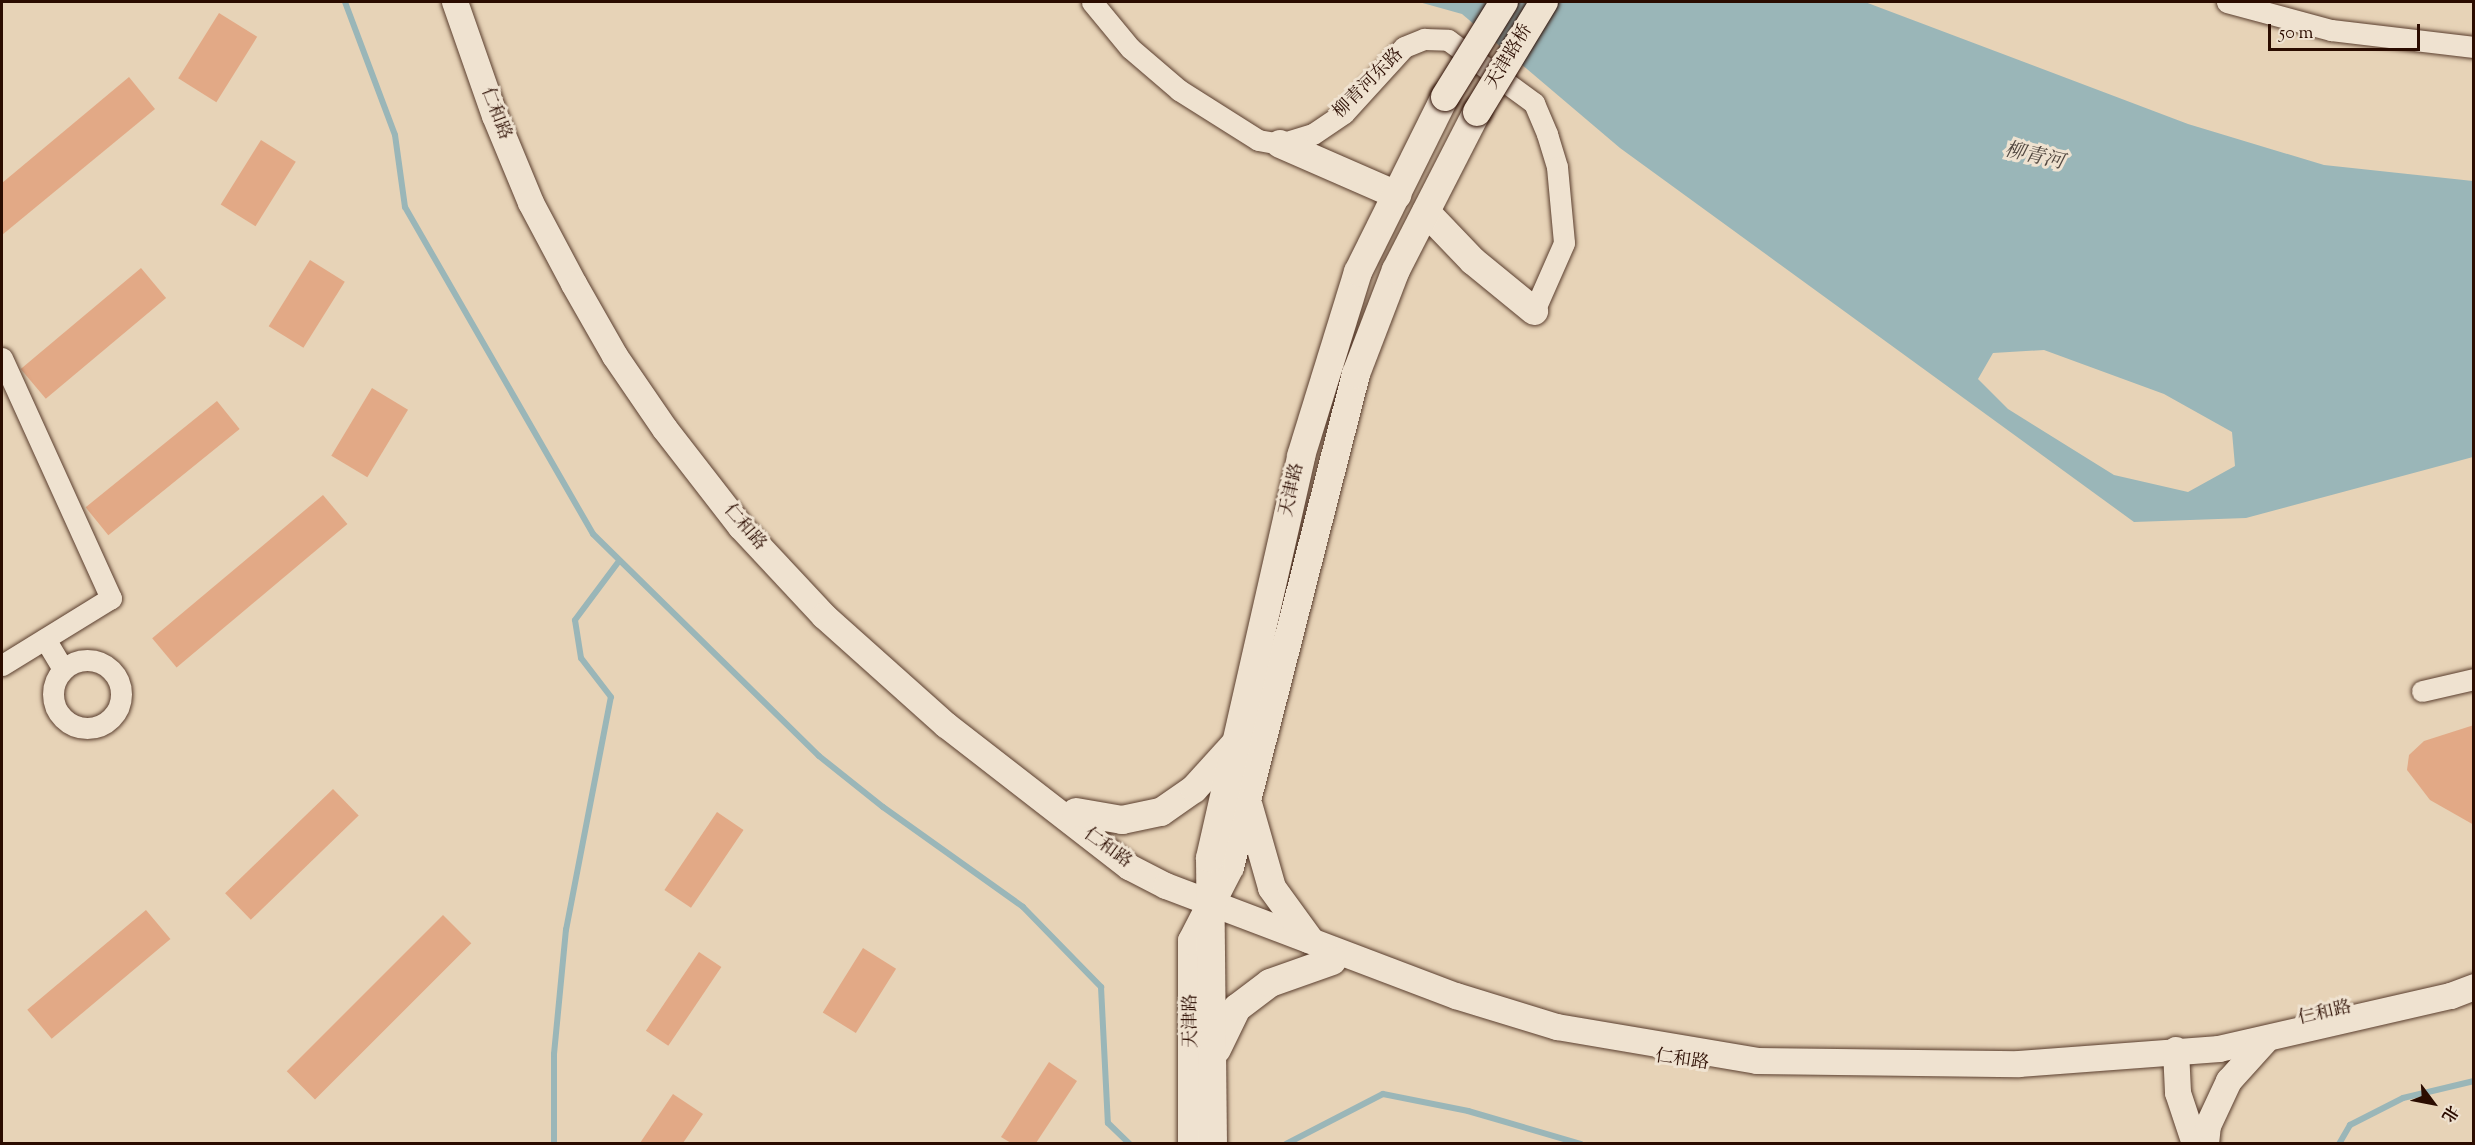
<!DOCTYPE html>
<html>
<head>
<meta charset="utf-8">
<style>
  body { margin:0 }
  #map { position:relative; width:2475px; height:1145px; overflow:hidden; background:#e7d3b7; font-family:"Sorts Mill Goudy","Noto Serif SC",serif }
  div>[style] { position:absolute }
  .water>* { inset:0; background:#9ab6b8 }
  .stream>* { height:6px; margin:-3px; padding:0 3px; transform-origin:3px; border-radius:3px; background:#9ab6b8 }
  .building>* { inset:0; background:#e2a986; transform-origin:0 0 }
  .roads { filter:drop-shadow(0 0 2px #5a3e2e) drop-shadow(0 0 2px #5a3e2e) }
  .minor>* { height:21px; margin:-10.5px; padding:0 10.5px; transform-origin:10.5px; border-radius:10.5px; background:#efe2d0 }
  .minor>.ring { margin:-10.5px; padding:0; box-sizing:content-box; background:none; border:21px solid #efe2d0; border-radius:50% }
  .tertiary>* { height:26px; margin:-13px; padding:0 13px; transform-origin:13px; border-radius:13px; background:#efe2d0 }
  .secondary>* { height:28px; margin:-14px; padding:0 14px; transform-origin:14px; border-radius:14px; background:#efe2d0 }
  .bridges { filter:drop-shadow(0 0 2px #2b0c00) drop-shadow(0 0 2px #2b0c00) }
  .secondary-bridge>* { height:28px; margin:-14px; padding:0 14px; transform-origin:14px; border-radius:14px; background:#efe2d0 }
  span { translate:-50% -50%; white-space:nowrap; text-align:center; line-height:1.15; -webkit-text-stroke:6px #efe2d0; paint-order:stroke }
  .street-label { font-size:18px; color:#2b0c00 }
  .water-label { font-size:20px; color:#524840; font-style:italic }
  .frame { position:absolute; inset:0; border:3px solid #2b0c00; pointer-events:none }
  .north { position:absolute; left:2403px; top:1073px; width:60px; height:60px; -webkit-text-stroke:4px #efe2d0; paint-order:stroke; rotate:122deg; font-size:16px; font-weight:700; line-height:24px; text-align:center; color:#2b0c00 }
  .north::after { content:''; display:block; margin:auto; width:21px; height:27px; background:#2b0c00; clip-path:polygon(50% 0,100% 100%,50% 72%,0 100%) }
  .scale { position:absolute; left:2268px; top:24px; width:152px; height:27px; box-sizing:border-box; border:3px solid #2b0c00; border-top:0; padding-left:8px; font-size:18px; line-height:21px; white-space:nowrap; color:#2b0c00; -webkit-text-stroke:4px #efe2d0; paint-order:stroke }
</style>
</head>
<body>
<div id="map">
  <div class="water">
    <i style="clip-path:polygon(evenodd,1419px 2px,1865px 2px,2188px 124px,2324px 165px,2473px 181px,2473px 457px,2246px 518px,2134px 522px,1620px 148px,1462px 14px,1419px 2px,2044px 350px,2164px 394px,2232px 432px,2235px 466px,2188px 492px,2114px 475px,2008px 409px,1978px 379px,1993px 353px,2044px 350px)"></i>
  </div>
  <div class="stream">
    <i style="left:345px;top:2px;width:142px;rotate:69.4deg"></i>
    <i style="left:395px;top:135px;width:73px;rotate:82.1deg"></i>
    <i style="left:405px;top:207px;width:377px;rotate:60.1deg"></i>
    <i style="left:593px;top:534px;width:317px;rotate:44.5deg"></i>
    <i style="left:819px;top:756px;width:82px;rotate:38.6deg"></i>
    <i style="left:883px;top:807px;width:172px;rotate:35.5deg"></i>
    <i style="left:1023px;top:907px;width:112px;rotate:45.7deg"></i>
    <i style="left:1101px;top:987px;width:136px;rotate:87.1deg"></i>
    <i style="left:1108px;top:1123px;width:30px;rotate:44deg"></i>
    <i style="left:554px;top:1144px;width:90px;rotate:-90deg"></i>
    <i style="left:554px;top:1054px;width:125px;rotate:-84.5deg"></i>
    <i style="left:566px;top:930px;width:237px;rotate:-79.1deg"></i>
    <i style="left:611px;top:697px;width:49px;rotate:-127.6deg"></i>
    <i style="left:581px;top:658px;width:38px;rotate:-99deg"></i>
    <i style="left:575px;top:620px;width:74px;rotate:-53.3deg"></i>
    <i style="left:1286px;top:1144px;width:109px;rotate:-27.3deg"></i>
    <i style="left:1383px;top:1094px;width:87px;rotate:11.3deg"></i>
    <i style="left:1468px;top:1111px;width:118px;rotate:16.3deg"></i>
    <i style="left:2339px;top:1144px;width:22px;rotate:-60deg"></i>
    <i style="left:2350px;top:1125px;width:59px;rotate:-27deg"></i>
    <i style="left:2403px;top:1098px;width:73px;rotate:-13.5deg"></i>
  </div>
  <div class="building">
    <i style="left:219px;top:13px;width:45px;height:77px;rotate:32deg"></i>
    <i style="clip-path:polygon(129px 77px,155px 109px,2px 235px,2px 183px)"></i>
    <i style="left:261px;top:140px;width:41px;height:76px;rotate:32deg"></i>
    <i style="left:310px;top:260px;width:41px;height:78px;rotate:32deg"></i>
    <i style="left:141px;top:268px;width:39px;height:157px;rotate:50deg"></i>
    <i style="left:372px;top:388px;width:42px;height:79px;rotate:31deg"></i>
    <i style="left:217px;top:401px;width:36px;height:169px;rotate:51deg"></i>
    <i style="left:323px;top:495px;width:38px;height:223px;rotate:50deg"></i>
    <i style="clip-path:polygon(2474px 725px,2474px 825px,2430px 800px,2407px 770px,2409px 755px,2424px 741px)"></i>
    <i style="left:333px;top:789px;width:37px;height:150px;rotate:46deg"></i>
    <i style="left:717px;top:812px;width:32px;height:94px;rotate:34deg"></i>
    <i style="left:146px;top:910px;width:38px;height:155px;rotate:50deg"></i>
    <i style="left:443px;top:915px;width:40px;height:221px;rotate:45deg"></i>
    <i style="left:863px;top:948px;width:39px;height:76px;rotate:32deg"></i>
    <i style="left:699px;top:952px;width:27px;height:95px;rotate:34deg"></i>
    <i style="clip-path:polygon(1049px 1062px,1077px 1081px,1036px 1143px,1011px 1143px,1001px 1137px)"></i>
    <i style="clip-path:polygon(673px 1094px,703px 1114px,683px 1143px,640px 1143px)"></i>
  </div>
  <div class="roads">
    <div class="minor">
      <i style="left:1092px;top:2px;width:60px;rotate:50.4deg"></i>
      <i style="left:1130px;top:48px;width:65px;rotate:40.6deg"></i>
      <i style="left:1179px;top:90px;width:93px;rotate:32.3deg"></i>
      <i style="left:1258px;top:140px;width:22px;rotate:10deg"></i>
      <i style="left:1280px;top:144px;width:34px;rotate:-17deg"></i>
      <i style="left:1313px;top:134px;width:37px;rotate:-34deg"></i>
      <i style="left:1344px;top:113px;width:89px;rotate:-47.7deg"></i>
      <i style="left:1404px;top:47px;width:22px;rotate:-22deg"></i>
      <i style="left:1424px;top:39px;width:24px;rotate:2deg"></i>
      <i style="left:1448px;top:40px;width:107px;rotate:36.2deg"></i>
      <i style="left:1534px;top:103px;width:34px;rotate:67deg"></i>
      <i style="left:1547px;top:134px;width:34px;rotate:73deg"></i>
      <i style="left:1557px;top:167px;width:76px;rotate:84.7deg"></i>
      <i style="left:1564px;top:243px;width:74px;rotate:113.8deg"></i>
      <i style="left:2227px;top:2px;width:108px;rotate:15.1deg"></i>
      <i style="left:2331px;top:30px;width:144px;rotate:6.8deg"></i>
      <i style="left:2px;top:358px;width:264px;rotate:65.6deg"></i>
      <i style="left:111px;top:598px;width:128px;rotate:148.4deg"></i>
      <i style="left:45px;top:639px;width:35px;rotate:59deg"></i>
      <i class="ring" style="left:53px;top:660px;width:47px;height:47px"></i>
      <i style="left:2422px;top:691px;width:53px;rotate:-13deg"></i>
    </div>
    <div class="tertiary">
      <i style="left:455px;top:2px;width:121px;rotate:70.7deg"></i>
      <i style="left:495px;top:116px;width:94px;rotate:67.5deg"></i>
      <i style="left:531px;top:203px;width:92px;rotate:62deg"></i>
      <i style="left:574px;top:284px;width:83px;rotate:60.3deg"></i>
      <i style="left:615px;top:356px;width:88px;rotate:55.6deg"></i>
      <i style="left:665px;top:429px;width:124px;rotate:52.2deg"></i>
      <i style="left:741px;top:527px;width:122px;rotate:47deg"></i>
      <i style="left:824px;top:616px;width:164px;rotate:41.8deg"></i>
      <i style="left:946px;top:725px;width:232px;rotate:37.8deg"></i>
      <i style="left:1129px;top:867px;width:42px;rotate:27.2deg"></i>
      <i style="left:1166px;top:886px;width:310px;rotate:20.8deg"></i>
      <i style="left:1456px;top:996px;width:106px;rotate:17.1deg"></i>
      <i style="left:1557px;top:1027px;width:203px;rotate:9.6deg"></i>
      <i style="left:1757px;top:1061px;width:262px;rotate:0.7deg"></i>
      <i style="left:2019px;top:1064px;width:201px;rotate:-4.3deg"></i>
      <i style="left:2219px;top:1049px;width:238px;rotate:-12.9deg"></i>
      <i style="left:2451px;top:996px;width:25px;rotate:-21deg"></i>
      <i style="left:2176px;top:1050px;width:43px;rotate:87.3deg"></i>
      <i style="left:2178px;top:1093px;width:54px;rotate:71.6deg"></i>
      <i style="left:2206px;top:1144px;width:18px;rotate:-84deg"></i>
      <i style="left:2208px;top:1126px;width:50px;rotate:-65deg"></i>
      <i style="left:2229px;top:1081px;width:57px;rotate:-47.9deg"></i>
    </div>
    <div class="secondary">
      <i style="left:1280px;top:144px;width:128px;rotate:23.6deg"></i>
      <i style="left:1426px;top:212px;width:68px;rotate:46.2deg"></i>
      <i style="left:1473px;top:261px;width:79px;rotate:39.3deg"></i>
      <i style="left:1249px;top:807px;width:84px;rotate:74.1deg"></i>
      <i style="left:1272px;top:888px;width:63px;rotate:54deg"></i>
      <i style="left:1076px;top:812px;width:47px;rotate:9.9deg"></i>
      <i style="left:1122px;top:820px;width:40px;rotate:-12deg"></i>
      <i style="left:1161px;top:812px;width:40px;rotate:-34.9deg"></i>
      <i style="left:1194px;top:789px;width:61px;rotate:-47.7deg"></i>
      <i style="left:1217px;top:1049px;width:46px;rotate:-64deg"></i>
      <i style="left:1237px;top:1008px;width:41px;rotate:-37.1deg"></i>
      <i style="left:1270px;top:983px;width:66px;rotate:-19.5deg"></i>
      <i style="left:1192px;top:1144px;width:203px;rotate:-90deg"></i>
      <i style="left:1192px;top:941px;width:83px;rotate:-62.8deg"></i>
      <i style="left:1230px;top:867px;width:509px;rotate:-75.66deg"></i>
      <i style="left:1356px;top:374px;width:111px;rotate:-69deg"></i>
      <i style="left:1396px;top:270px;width:178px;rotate:-62.9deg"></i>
      <i style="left:1213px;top:1144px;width:286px;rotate:-90.6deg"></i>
      <i style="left:1210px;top:858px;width:412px;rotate:-77.2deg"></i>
      <i style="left:1301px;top:456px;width:193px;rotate:-72.8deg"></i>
      <i style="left:1358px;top:272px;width:195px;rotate:-63.6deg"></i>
    </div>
  </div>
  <div class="bridges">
    <div class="secondary-bridge">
      <i style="left:1445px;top:97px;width:112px;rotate:-58.2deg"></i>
      <i style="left:1477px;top:112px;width:129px;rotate:-58.7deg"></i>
    </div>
  </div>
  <div class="street-label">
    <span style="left:1510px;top:57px;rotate:-59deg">天津路桥</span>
    <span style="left:1369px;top:84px;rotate:-45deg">柳青河东路</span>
    <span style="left:495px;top:114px;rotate:69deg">仁和路</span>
    <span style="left:1293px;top:490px;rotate:-77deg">天津路</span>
    <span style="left:744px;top:528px;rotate:49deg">仁和路</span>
    <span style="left:1107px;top:849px;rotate:36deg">仁和路</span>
    <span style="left:2325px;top:1014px;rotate:-13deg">仁和路</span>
    <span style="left:1192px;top:1021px;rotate:-90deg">天津路</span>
    <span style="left:1682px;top:1061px;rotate:8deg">仁和路</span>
  </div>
  <div class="water-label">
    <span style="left:2034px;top:157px;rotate:13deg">柳青河</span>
  </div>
  <div class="frame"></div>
  <div class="north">北</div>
  <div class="scale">50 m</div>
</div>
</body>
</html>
